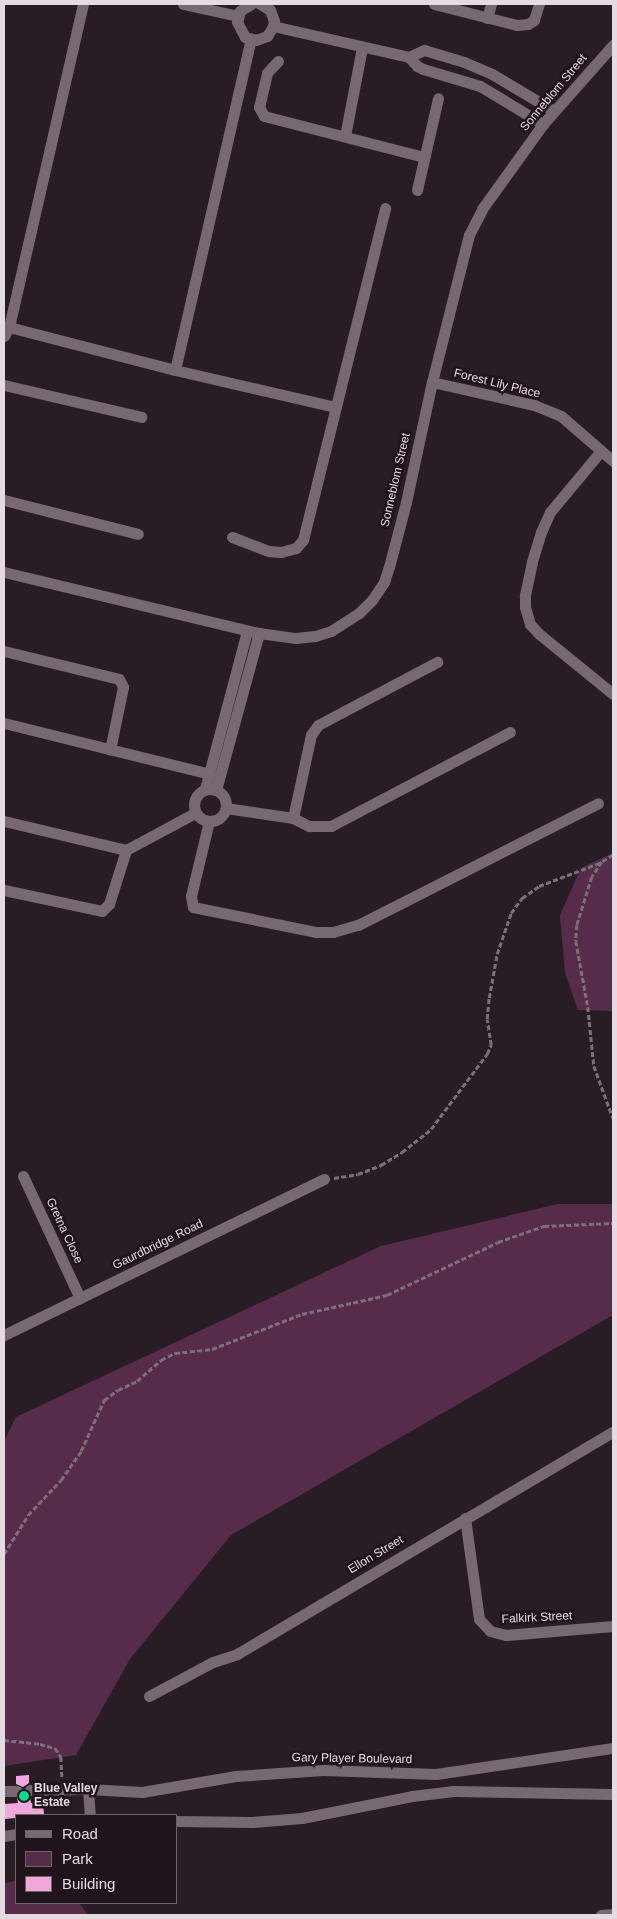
<!DOCTYPE html>
<html>
<head>
<meta charset="utf-8">
<style>
  body { margin:0 }
  #map { position:relative; width:617px; height:1919px; overflow:hidden; background:#291d25; font-family:Arial,sans-serif }
  div>[style] { position:absolute }
  .green>* { inset:0; background:#572c4b }
  .building>* { inset:0; background:#f2a7dc }
  .path>* { height:2.5px; margin-top:-1.25px; transform-origin:0; background:repeating-linear-gradient(90deg,#7a7077 0 5px,transparent 0 7.5px) }
  .minor>* { height:11px; margin:-5.5px; padding:0 5.5px; transform-origin:5.5px; border-radius:5.5px; background:#776972 }
  .minor>.ring { margin:-5.5px; padding:0; box-sizing:content-box; background:none; border:11px solid #776972; border-radius:50% }
  .dots>* { width:14px; height:14px; translate:-50% -50%; box-sizing:border-box; border:2px solid #1f141c; border-radius:50% }
  span { translate:-50% -50%; white-space:nowrap; text-align:center; line-height:1.15; -webkit-text-stroke:5px #1f141c; paint-order:stroke }
  .street-label { font-size:12px; color:#e3dbe0 }
  .poi-label { font-size:12px; color:#e3dbe0; font-weight:700 }
  .left { translate:0 -50%; text-align:left }
  .frame { position:absolute; inset:0; border:5px solid #e3dbe0; pointer-events:none }
  .legend { position:absolute; left:15px; top:1814px; width:162px; height:90px; box-sizing:border-box; background:#1f141c; border:1px solid #6d646a; margin:0; padding:6px 9px; list-style:none; font-size:15px; color:#e3dbe0 }
  .legend li { display:flex; align-items:center; gap:10px; height:25px }
  .legend b { width:25px; border:1px solid #6d646a }
</style>
</head>
<body>
<div id="map">
  <div class="green">
    <i style="clip-path:polygon(613px 853px,613px 1011px,578px 1010px,565px 973px,560px 915px,581px 868px)"></i>
    <i style="clip-path:polygon(558px 1204px,613px 1204px,613px 1315px,231px 1535px,130px 1659px,76px 1755px,4px 1766px,4px 1441px,16px 1417px,381px 1246px)"></i>
    <i style="clip-path:polygon(16px 1881px,16px 1903px,79px 1903px,88px 1915px,4px 1915px,4px 1883px)"></i>
  </div>
  <div class="building">
    <i style="clip-path:polygon(29px 1775px,29px 1783px,23px 1787px,16px 1784px,16px 1776px)"></i>
    <i style="clip-path:polygon(24px 1794px,30px 1798px,31px 1803px,43px 1802px,44px 1815px,16px 1815px,16px 1818px,4px 1819px,4px 1804px,18px 1803px,17px 1798px)"></i>
  </div>
  <div class="path">
    <i style="left:613px;top:855px;width:13px;rotate:148deg"></i>
    <i style="left:602px;top:862px;width:18px;rotate:124deg"></i>
    <i style="left:592px;top:877px;width:50px;rotate:107.4deg"></i>
    <i style="left:577px;top:925px;width:16px;rotate:94deg"></i>
    <i style="left:576px;top:941px;width:67px;rotate:79.7deg"></i>
    <i style="left:588px;top:1007px;width:59px;rotate:84.2deg"></i>
    <i style="left:594px;top:1066px;width:55px;rotate:69.9deg"></i>
    <i style="left:334px;top:1178px;width:24px;rotate:-9deg"></i>
    <i style="left:358px;top:1174px;width:25px;rotate:-21deg"></i>
    <i style="left:381px;top:1165px;width:25px;rotate:-32deg"></i>
    <i style="left:402px;top:1152px;width:37px;rotate:-38deg"></i>
    <i style="left:431px;top:1129px;width:94px;rotate:-53.3deg"></i>
    <i style="left:487px;top:1054px;width:10px;rotate:-66deg"></i>
    <i style="left:491px;top:1045px;width:26px;rotate:-99deg"></i>
    <i style="left:487px;top:1019px;width:21px;rotate:-85deg"></i>
    <i style="left:489px;top:998px;width:45px;rotate:-79.7deg"></i>
    <i style="left:497px;top:954px;width:43px;rotate:-71.1deg"></i>
    <i style="left:511px;top:913px;width:19px;rotate:-54deg"></i>
    <i style="left:522px;top:898px;width:21px;rotate:-35deg"></i>
    <i style="left:539px;top:886px;width:67px;rotate:-20.9deg"></i>
    <i style="left:4px;top:1554px;width:46px;rotate:-58.4deg"></i>
    <i style="left:28px;top:1515px;width:48px;rotate:-46.7deg"></i>
    <i style="left:61px;top:1480px;width:35px;rotate:-55deg"></i>
    <i style="left:81px;top:1451px;width:56px;rotate:-65.7deg"></i>
    <i style="left:104px;top:1400px;width:17px;rotate:-36deg"></i>
    <i style="left:118px;top:1390px;width:21px;rotate:-25deg"></i>
    <i style="left:137px;top:1381px;width:32px;rotate:-41deg"></i>
    <i style="left:161px;top:1360px;width:16px;rotate:-27deg"></i>
    <i style="left:175px;top:1353px;width:37px;rotate:-6deg"></i>
    <i style="left:212px;top:1349px;width:97px;rotate:-21.3deg"></i>
    <i style="left:302px;top:1314px;width:87px;rotate:-12.6deg"></i>
    <i style="left:387px;top:1295px;width:123px;rotate:-25.5deg"></i>
    <i style="left:498px;top:1242px;width:49px;rotate:-19.2deg"></i>
    <i style="left:544px;top:1226px;width:69px;rotate:-2.5deg"></i>
    <i style="left:4px;top:1740px;width:36px;rotate:6deg"></i>
    <i style="left:40px;top:1744px;width:16px;rotate:15deg"></i>
    <i style="left:55px;top:1748px;width:11px;rotate:56deg"></i>
    <i style="left:61px;top:1757px;width:21px;rotate:87deg"></i>
  </div>
  <div class="minor">
    <i style="left:183px;top:4px;width:56px;rotate:12.3deg"></i>
    <i style="left:251px;top:4px;width:13px;rotate:148deg"></i>
    <i style="left:240px;top:11px;width:11px;rotate:105deg"></i>
    <i style="left:237px;top:22px;width:17px;rotate:62deg"></i>
    <i style="left:245px;top:37px;width:11px;rotate:15deg"></i>
    <i style="left:256px;top:40px;width:12px;rotate:-20deg"></i>
    <i style="left:267px;top:36px;width:12px;rotate:-59deg"></i>
    <i style="left:273px;top:26px;width:5px;rotate:-79deg"></i>
    <i style="left:274px;top:21px;width:12px;rotate:-110deg"></i>
    <i style="left:270px;top:10px;width:12px;rotate:-149deg"></i>
    <i style="left:434px;top:4px;width:86px;rotate:14.2deg"></i>
    <i style="left:517px;top:25px;width:11px;rotate:-5deg"></i>
    <i style="left:528px;top:24px;width:7px;rotate:-34deg"></i>
    <i style="left:534px;top:20px;width:17px;rotate:-73deg"></i>
    <i style="left:487px;top:18px;width:15px;rotate:-74deg"></i>
    <i style="left:273px;top:26px;width:139px;rotate:12.8deg"></i>
    <i style="left:409px;top:57px;width:12px;rotate:48deg"></i>
    <i style="left:417px;top:66px;width:7px;rotate:27deg"></i>
    <i style="left:423px;top:69px;width:59px;rotate:16.6deg"></i>
    <i style="left:480px;top:86px;width:74px;rotate:31.1deg"></i>
    <i style="left:409px;top:57px;width:17px;rotate:-25deg"></i>
    <i style="left:424px;top:50px;width:42px;rotate:16.7deg"></i>
    <i style="left:464px;top:62px;width:30px;rotate:23deg"></i>
    <i style="left:492px;top:74px;width:72px;rotate:30.8deg"></i>
    <i style="left:278px;top:61px;width:16px;rotate:133deg"></i>
    <i style="left:267px;top:73px;width:35px;rotate:103deg"></i>
    <i style="left:259px;top:107px;width:10px;rotate:61deg"></i>
    <i style="left:264px;top:116px;width:165px;rotate:14.4deg"></i>
    <i style="left:345px;top:136px;width:90px;rotate:-79.1deg"></i>
    <i style="left:417px;top:190px;width:94px;rotate:-77.1deg"></i>
    <i style="left:9px;top:327px;width:171px;rotate:14.5deg"></i>
    <i style="left:175px;top:370px;width:164px;rotate:13deg"></i>
    <i style="left:4px;top:336px;width:10px;rotate:-61deg"></i>
    <i style="left:9px;top:327px;width:331px;rotate:-77.1deg"></i>
    <i style="left:175px;top:370px;width:340px;rotate:-77.1deg"></i>
    <i style="left:432px;top:382px;width:105px;rotate:12.7deg"></i>
    <i style="left:534px;top:405px;width:29px;rotate:22deg"></i>
    <i style="left:561px;top:416px;width:69px;rotate:40.9deg"></i>
    <i style="left:4px;top:385px;width:141px;rotate:13.1deg"></i>
    <i style="left:600px;top:452px;width:78px;rotate:129.8deg"></i>
    <i style="left:550px;top:512px;width:22px;rotate:114deg"></i>
    <i style="left:541px;top:532px;width:31px;rotate:107deg"></i>
    <i style="left:532px;top:562px;width:35px;rotate:102deg"></i>
    <i style="left:525px;top:596px;width:11px;rotate:90deg"></i>
    <i style="left:525px;top:607px;width:18px;rotate:74deg"></i>
    <i style="left:530px;top:624px;width:12px;rotate:48deg"></i>
    <i style="left:538px;top:633px;width:97px;rotate:39.1deg"></i>
    <i style="left:4px;top:500px;width:138px;rotate:14.2deg"></i>
    <i style="left:232px;top:537px;width:40px;rotate:21deg"></i>
    <i style="left:269px;top:551px;width:12px;rotate:5deg"></i>
    <i style="left:281px;top:552px;width:16px;rotate:-15deg"></i>
    <i style="left:296px;top:548px;width:11px;rotate:-49deg"></i>
    <i style="left:303px;top:540px;width:342px;rotate:-76.1deg"></i>
    <i style="left:4px;top:572px;width:262px;rotate:13.5deg"></i>
    <i style="left:259px;top:633px;width:37px;rotate:8deg"></i>
    <i style="left:296px;top:638px;width:19px;rotate:-6deg"></i>
    <i style="left:315px;top:636px;width:17px;rotate:-17deg"></i>
    <i style="left:331px;top:631px;width:33px;rotate:-33deg"></i>
    <i style="left:359px;top:613px;width:18px;rotate:-45deg"></i>
    <i style="left:372px;top:600px;width:22px;rotate:-56deg"></i>
    <i style="left:384px;top:582px;width:16px;rotate:-72deg"></i>
    <i style="left:389px;top:567px;width:67px;rotate:-75.3deg"></i>
    <i style="left:406px;top:502px;width:123px;rotate:-77.8deg"></i>
    <i style="left:432px;top:382px;width:152px;rotate:-75.9deg"></i>
    <i style="left:469px;top:235px;width:29px;rotate:-63deg"></i>
    <i style="left:482px;top:209px;width:105px;rotate:-54.3deg"></i>
    <i style="left:543px;top:124px;width:106px;rotate:-48.5deg"></i>
    <i style="left:4px;top:651px;width:118px;rotate:13.7deg"></i>
    <i style="left:119px;top:679px;width:9px;rotate:63deg"></i>
    <i style="left:123px;top:687px;width:64px;rotate:101.7deg"></i>
    <i style="left:4px;top:723px;width:212px;rotate:13.9deg"></i>
    <i class="ring" style="left:194px;top:789px;width:21px;height:21px"></i>
    <i style="left:205px;top:789px;width:163px;rotate:-75.1deg"></i>
    <i style="left:216px;top:790px;width:163px;rotate:-74.7deg"></i>
    <i style="left:226px;top:808px;width:68px;rotate:8.5deg"></i>
    <i style="left:293px;top:818px;width:18px;rotate:27deg"></i>
    <i style="left:309px;top:826px;width:22px"></i>
    <i style="left:331px;top:826px;width:202px;rotate:-27.7deg"></i>
    <i style="left:293px;top:818px;width:85px;rotate:-77.8deg"></i>
    <i style="left:311px;top:735px;width:12px;rotate:-55deg"></i>
    <i style="left:318px;top:725px;width:135px;rotate:-27.9deg"></i>
    <i style="left:4px;top:821px;width:125px;rotate:13.4deg"></i>
    <i style="left:126px;top:850px;width:78px;rotate:-28.2deg"></i>
    <i style="left:209px;top:821px;width:77px;rotate:103.5deg"></i>
    <i style="left:191px;top:896px;width:11px;rotate:80deg"></i>
    <i style="left:193px;top:907px;width:126px;rotate:11.5deg"></i>
    <i style="left:316px;top:932px;width:17px"></i>
    <i style="left:333px;top:932px;width:26px;rotate:-16deg"></i>
    <i style="left:358px;top:925px;width:269px;rotate:-26.9deg"></i>
    <i style="left:4px;top:890px;width:100px;rotate:12.1deg"></i>
    <i style="left:102px;top:911px;width:10px;rotate:-45deg"></i>
    <i style="left:109px;top:904px;width:57px;rotate:-72.5deg"></i>
    <i style="left:23px;top:1176px;width:135px;rotate:65deg"></i>
    <i style="left:4px;top:1335px;width:356px;rotate:-26deg"></i>
    <i style="left:465px;top:1518px;width:102px;rotate:82.1deg"></i>
    <i style="left:479px;top:1619px;width:16px;rotate:47deg"></i>
    <i style="left:490px;top:1631px;width:16px;rotate:14deg"></i>
    <i style="left:506px;top:1635px;width:107px;rotate:-4.8deg"></i>
    <i style="left:149px;top:1696px;width:72px;rotate:-28deg"></i>
    <i style="left:213px;top:1662px;width:25px;rotate:-18deg"></i>
    <i style="left:237px;top:1654px;width:437px;rotate:-30.6deg"></i>
    <i style="left:88px;top:1789px;width:26px;rotate:86deg"></i>
    <i style="left:30px;top:1790px;width:58px;rotate:-1deg"></i>
    <i style="left:88px;top:1789px;width:54px;rotate:3.2deg"></i>
    <i style="left:142px;top:1792px;width:95px;rotate:-9.7deg"></i>
    <i style="left:236px;top:1776px;width:87px;rotate:-3.9deg"></i>
    <i style="left:323px;top:1770px;width:113px;rotate:2deg"></i>
    <i style="left:436px;top:1774px;width:179px;rotate:-8.4deg"></i>
    <i style="left:4px;top:1791px;width:13px"></i>
    <i style="left:176px;top:1821px;width:76px;rotate:0.8deg"></i>
    <i style="left:252px;top:1822px;width:50px;rotate:-4.6deg"></i>
    <i style="left:302px;top:1818px;width:112px;rotate:-11.3deg"></i>
    <i style="left:412px;top:1796px;width:42px;rotate:-6.8deg"></i>
    <i style="left:454px;top:1791px;width:159px;rotate:1.1deg"></i>
    <i style="left:4px;top:1836px;width:12px;rotate:-9deg"></i>
    <i style="left:601px;top:1915px;width:12px;rotate:-5deg"></i>
  </div>
  <div class="dots">
    <i style="left:24px;top:1796px;background:#0fd98a"></i>
  </div>
  <div class="street-label">
    <span style="left:554px;top:93px;rotate:-50deg">Sonneblom Street</span>
    <span style="left:497px;top:384px;rotate:14deg">Forest Lily Place</span>
    <span style="left:396px;top:480px;rotate:-77deg">Sonneblom Street</span>
    <span style="left:64px;top:1231px;rotate:65deg">Gretna Close</span>
    <span style="left:158px;top:1245px;rotate:-26deg">Gaurdbridge Road</span>
    <span style="left:376px;top:1555px;rotate:-31deg">Ellon Street</span>
    <span style="left:537px;top:1618px;rotate:-3deg">Falkirk Street</span>
    <span style="left:352px;top:1759px;rotate:1deg">Gary Player Boulevard</span>
  </div>
  <div class="poi-label">
    <span class="left" style="left:34px;top:1796px">Blue Valley<br>Estate</span>
  </div>
  <div class="frame"></div>
  <ul class="legend">
  <li><b style="height:6px;background:#776972"></b>Road</li>
  <li><b style="height:14px;background:#572c4b"></b>Park</li>
  <li><b style="height:14px;background:#f2a7dc"></b>Building</li>
  </ul>
</div>
</body>
</html>
